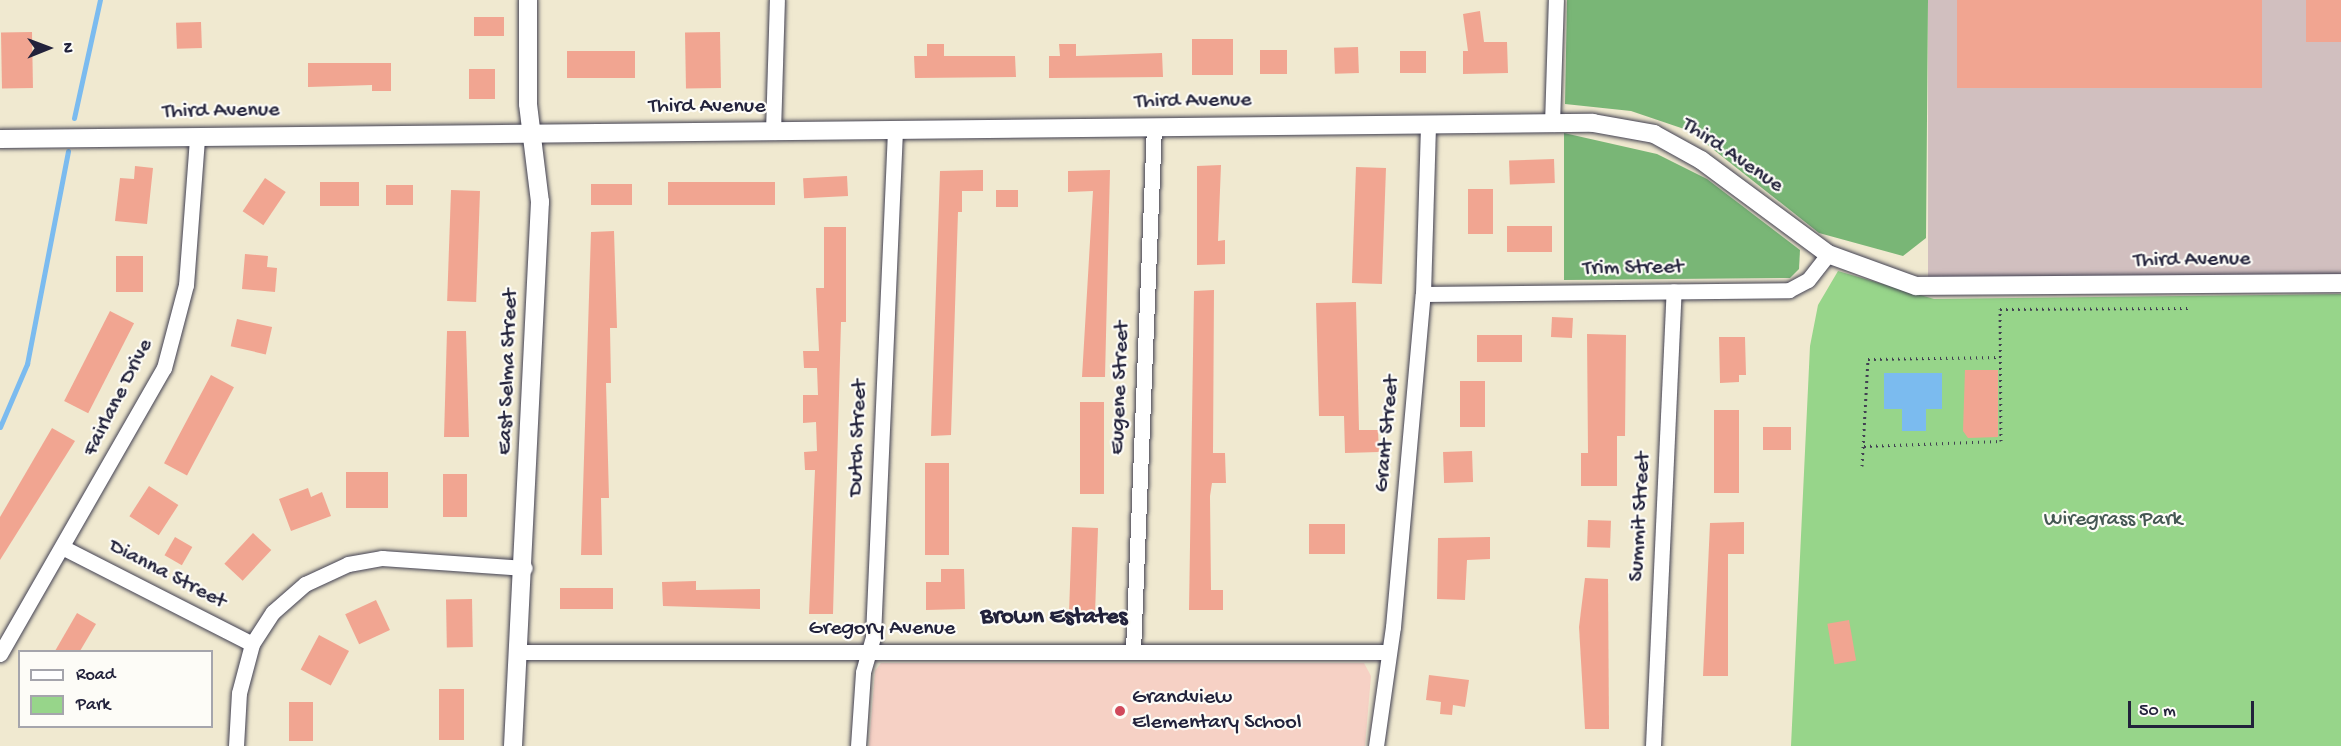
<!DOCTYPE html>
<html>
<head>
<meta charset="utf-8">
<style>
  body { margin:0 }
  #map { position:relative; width:2341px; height:746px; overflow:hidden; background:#f0e9d0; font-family:"Gochi Hand",sans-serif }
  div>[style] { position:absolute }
  .built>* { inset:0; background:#f6d1c5 }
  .industrial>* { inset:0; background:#d1bfbf; transform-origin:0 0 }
  .green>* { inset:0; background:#97d58a }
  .forest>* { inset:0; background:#79b676 }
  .water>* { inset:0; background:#7bbbef }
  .stream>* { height:5px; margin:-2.5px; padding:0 2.5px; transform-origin:2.5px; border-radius:2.5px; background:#7bbbef }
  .building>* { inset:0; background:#f1a591; transform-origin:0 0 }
  .path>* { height:3px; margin-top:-1.5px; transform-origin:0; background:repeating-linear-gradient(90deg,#414051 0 1.5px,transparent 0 6px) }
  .roads { filter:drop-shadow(0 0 2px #414051) drop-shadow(0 0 2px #414051) }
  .minor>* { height:15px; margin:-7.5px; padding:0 7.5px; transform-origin:7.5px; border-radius:7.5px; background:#fff }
  .tertiary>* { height:18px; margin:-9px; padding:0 9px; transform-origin:9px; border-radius:9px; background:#fff }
  .dots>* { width:16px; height:16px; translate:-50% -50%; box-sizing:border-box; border:3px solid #fdfcf7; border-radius:50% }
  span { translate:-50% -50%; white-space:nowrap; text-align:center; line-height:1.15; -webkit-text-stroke:4.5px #fdfcf7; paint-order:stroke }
  .street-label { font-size:22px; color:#22223b }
  .park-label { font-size:22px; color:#455853 }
  .poi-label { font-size:22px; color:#22223b }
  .left { translate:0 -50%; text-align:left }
  .neighbourhood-label { font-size:24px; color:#22223b; font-weight:700 }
  .legend { position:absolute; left:18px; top:650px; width:195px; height:78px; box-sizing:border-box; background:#fdfcf7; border:2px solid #a5a5ac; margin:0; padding:8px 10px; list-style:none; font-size:18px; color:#22223b }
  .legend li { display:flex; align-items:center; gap:12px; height:30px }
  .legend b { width:30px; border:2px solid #a5a5ac }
  .north { position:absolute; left:18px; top:18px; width:60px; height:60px; -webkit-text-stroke:4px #fdfcf7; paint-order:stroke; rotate:89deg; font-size:16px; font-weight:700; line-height:24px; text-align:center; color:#22223b }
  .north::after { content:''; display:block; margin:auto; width:21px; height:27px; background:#22223b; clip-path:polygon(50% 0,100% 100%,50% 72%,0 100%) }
  .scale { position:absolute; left:2128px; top:701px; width:126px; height:27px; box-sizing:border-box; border:3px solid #22223b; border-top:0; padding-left:8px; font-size:18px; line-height:21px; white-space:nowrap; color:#22223b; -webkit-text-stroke:4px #fdfcf7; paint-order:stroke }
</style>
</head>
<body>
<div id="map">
  <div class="built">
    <i style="clip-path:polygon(881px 663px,1364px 663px,1371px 676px,1365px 746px,869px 746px,875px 671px)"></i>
  </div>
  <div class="industrial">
    <i style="left:1928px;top:0;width:413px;height:277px"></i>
  </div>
  <div class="green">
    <i style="clip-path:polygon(1838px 271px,1934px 299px,2341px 294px,2341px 746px,1791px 746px,1810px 346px,1818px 305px)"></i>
  </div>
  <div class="forest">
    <i style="clip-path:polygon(1567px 0,1928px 0,1926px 238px,1903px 256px,1819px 233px,1690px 131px,1631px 111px,1565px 104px)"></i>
    <i style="clip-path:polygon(1564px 133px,1657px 154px,1707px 179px,1800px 250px,1799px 269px,1790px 278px,1564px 280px)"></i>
  </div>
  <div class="water">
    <i style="clip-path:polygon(1884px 373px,1942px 373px,1942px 409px,1926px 409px,1926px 431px,1902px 431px,1902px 409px,1884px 409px)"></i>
  </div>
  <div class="stream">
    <i style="left:74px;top:118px;width:121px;rotate:-77.6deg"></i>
    <i style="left:0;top:427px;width:69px;rotate:-66.8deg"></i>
    <i style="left:27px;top:364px;width:217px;rotate:-79.1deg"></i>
  </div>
  <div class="building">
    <i style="left:1957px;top:0;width:305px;height:88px"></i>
    <i style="left:2306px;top:0;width:35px;height:42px"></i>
    <i style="clip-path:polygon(1480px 11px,1484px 42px,1507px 42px,1508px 73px,1463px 74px,1463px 51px,1468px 51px,1463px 14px)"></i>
    <i style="left:504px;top:17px;width:19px;height:30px;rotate:90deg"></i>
    <i style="left:201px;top:22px;width:26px;height:25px;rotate:88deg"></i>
    <i style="left:32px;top:32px;width:56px;height:31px;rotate:89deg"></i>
    <i style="left:720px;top:32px;width:56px;height:35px;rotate:89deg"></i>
    <i style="left:1233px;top:39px;width:36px;height:41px;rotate:90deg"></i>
    <i style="clip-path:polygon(927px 44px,944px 44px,944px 56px,1015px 56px,1016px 77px,915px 78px,914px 56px,927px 56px)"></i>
    <i style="clip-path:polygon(1059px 44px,1076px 44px,1076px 56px,1162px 53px,1163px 77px,1049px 78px,1049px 56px,1060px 56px)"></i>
    <i style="left:1358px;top:47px;width:26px;height:24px;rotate:88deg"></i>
    <i style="left:1287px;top:50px;width:24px;height:27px;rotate:90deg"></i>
    <i style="left:635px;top:51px;width:27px;height:68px;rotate:90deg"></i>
    <i style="left:1400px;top:51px;width:26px;height:22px"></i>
    <i style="clip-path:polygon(308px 63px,391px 63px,391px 91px,372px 91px,372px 85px,308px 87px)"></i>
    <i style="left:495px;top:69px;width:30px;height:26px;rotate:90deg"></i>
    <i style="left:1554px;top:159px;width:24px;height:45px;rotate:88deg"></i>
    <i style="clip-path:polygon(1221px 165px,1218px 241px,1225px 240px,1225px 264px,1197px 265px,1197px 166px)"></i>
    <i style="clip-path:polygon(135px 166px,153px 168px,147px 224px,115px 221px,120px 178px,134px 179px)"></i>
    <i style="left:1356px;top:167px;width:30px;height:116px;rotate:2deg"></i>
    <i style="clip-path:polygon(983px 170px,983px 191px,962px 191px,962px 212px,958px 212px,951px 435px,931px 436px,940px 171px)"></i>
    <i style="clip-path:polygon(1110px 170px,1105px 377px,1082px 377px,1093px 191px,1068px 192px,1068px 171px)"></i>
    <i style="left:847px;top:176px;width:20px;height:44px;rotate:87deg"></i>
    <i style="left:265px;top:178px;width:25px;height:40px;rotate:34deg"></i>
    <i style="left:320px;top:182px;width:39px;height:24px"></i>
    <i style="left:775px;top:182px;width:23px;height:107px;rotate:90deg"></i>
    <i style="left:632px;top:184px;width:21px;height:41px;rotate:90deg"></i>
    <i style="left:413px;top:185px;width:20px;height:27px;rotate:90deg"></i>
    <i style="left:1468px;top:189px;width:25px;height:45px"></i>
    <i style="left:1018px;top:190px;width:17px;height:22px;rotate:90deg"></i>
    <i style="left:480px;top:191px;width:111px;height:29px;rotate:92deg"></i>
    <i style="left:1507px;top:226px;width:45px;height:26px"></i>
    <i style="clip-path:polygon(824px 227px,846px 227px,846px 322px,841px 322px,833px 614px,809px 614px,815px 470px,805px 470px,804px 452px,817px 451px,816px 422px,803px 423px,803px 395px,818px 395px,817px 368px,804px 368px,803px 351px,819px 351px,816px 288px,824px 288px)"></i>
    <i style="clip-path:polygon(614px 231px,617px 328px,610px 328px,611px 383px,606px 383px,609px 498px,601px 498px,602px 555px,581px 555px,591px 232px)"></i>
    <i style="clip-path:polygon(245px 254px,268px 256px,267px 267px,277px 268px,275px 292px,242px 289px)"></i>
    <i style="left:116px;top:256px;width:27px;height:36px"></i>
    <i style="clip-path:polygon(1214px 290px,1213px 453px,1225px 453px,1226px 483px,1212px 483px,1210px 496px,1211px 590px,1223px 590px,1223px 610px,1189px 610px,1194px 291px)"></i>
    <i style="clip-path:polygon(1356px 302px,1359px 430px,1378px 430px,1379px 452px,1345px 453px,1344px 416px,1319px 416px,1316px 303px)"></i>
    <i style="left:110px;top:311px;width:27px;height:101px;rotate:27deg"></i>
    <i style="left:1552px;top:317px;width:21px;height:20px;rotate:3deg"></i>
    <i style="left:237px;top:319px;width:36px;height:28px;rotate:13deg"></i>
    <i style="clip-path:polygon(447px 331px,466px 331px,469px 437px,444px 437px)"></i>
    <i style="clip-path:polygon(1587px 334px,1626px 335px,1625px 436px,1617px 436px,1617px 486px,1581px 486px,1581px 453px,1588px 453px)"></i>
    <i style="left:1477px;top:335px;width:45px;height:27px"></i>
    <i style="clip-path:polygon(1719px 337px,1745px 337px,1746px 375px,1739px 375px,1739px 382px,1720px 383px)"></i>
    <i style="clip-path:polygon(1965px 370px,1998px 370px,1998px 437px,1968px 438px,1963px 431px)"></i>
    <i style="left:211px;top:375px;width:26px;height:100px;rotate:28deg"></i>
    <i style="left:1460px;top:381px;width:25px;height:46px"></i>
    <i style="left:1104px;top:402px;width:92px;height:24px;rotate:90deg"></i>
    <i style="left:1714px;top:410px;width:25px;height:83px"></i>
    <i style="left:1791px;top:427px;width:23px;height:28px;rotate:90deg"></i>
    <i style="clip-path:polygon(52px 428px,75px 441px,0 560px,0 517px)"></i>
    <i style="left:1472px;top:451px;width:31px;height:29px;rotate:88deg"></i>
    <i style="left:949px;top:463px;width:92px;height:24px;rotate:90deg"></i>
    <i style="left:346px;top:472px;width:42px;height:36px"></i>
    <i style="left:467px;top:474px;width:43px;height:24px;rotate:90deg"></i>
    <i style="left:149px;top:486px;width:35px;height:36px;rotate:33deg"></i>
    <i style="clip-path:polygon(308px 488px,311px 497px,322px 492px,331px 516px,291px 531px,279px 499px)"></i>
    <i style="left:1588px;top:520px;width:23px;height:27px;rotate:2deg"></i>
    <i style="clip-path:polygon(1744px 522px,1744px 554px,1728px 554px,1728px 676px,1703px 676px,1710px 523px)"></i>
    <i style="left:1345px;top:524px;width:30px;height:36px;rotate:90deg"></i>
    <i style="left:1098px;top:528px;width:83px;height:26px;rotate:92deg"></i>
    <i style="left:253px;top:533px;width:25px;height:42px;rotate:43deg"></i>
    <i style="left:175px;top:537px;width:20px;height:21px;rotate:30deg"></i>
    <i style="clip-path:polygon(1490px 537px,1490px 559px,1467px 560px,1465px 600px,1437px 599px,1438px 538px)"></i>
    <i style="clip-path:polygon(941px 569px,964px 569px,965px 609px,926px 610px,926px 582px,941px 582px)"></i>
    <i style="clip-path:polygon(1585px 578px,1608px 579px,1609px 729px,1585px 729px,1579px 627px)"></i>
    <i style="clip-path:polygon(696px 581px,696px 590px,760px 589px,760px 609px,663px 606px,662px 582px)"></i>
    <i style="left:613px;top:588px;width:21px;height:53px;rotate:90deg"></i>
    <i style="left:472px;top:599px;width:48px;height:26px;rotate:89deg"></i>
    <i style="left:376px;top:600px;width:33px;height:34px;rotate:65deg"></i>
    <i style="clip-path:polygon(77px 613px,96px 624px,80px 651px,55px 651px)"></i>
    <i style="left:1849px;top:620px;width:41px;height:22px;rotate:80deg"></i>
    <i style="left:319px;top:635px;width:34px;height:39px;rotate:28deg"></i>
    <i style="clip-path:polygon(1429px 675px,1469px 680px,1465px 707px,1453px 705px,1452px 715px,1440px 714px,1441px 702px,1426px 700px)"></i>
    <i style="left:439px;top:689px;width:25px;height:51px"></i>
    <i style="left:289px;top:702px;width:24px;height:39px"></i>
  </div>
  <div class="path">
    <i style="left:1864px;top:446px;width:137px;rotate:-2.1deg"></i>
    <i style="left:2001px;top:441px;width:132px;rotate:-90.4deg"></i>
    <i style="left:2000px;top:309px;width:190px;rotate:-0.3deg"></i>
    <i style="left:1862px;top:466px;width:107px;rotate:-86.8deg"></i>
    <i style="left:1868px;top:359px;width:132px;rotate:-0.9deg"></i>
  </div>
  <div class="roads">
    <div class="minor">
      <i style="left:1552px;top:124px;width:124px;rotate:-88.2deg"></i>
      <i style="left:773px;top:132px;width:132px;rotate:-88.3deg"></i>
      <i style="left:1423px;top:294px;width:366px;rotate:-0.6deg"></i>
      <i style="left:1789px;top:290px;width:21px;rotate:-28deg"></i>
      <i style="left:1808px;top:280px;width:33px;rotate:-52deg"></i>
      <i style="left:62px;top:547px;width:213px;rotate:27deg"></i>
      <i style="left:1133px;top:651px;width:524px;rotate:-87.71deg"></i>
      <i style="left:521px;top:652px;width:867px"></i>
      <i style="left:0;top:654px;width:330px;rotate:-60.2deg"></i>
      <i style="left:164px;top:368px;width:86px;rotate:-75.2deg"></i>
      <i style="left:186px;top:285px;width:148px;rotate:-85.7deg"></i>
      <i style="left:236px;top:746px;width:53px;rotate:-86.8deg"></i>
      <i style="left:239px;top:693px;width:51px;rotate:-75.1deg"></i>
      <i style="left:252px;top:644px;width:38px;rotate:-57deg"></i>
      <i style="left:273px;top:612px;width:43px;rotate:-41.2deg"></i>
      <i style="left:305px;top:584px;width:47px;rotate:-24.9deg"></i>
      <i style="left:348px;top:564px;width:35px;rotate:-10deg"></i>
      <i style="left:382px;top:558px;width:143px;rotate:4deg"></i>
      <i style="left:858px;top:746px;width:74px;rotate:-86.1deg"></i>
      <i style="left:863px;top:672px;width:37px;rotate:-74deg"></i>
      <i style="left:873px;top:636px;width:506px;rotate:-87.51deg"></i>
      <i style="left:1376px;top:746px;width:120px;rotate:-81.9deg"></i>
      <i style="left:1393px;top:627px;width:334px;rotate:-84.9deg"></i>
      <i style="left:1423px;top:294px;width:170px;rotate:-88.3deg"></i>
      <i style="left:1653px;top:746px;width:455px;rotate:-87.4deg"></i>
    </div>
    <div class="tertiary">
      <i style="left:0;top:139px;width:1593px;rotate:-0.58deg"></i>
      <i style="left:1593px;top:123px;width:62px;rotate:10.2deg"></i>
      <i style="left:1654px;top:134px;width:54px;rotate:29deg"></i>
      <i style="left:1701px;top:160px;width:158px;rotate:36.5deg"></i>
      <i style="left:1828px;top:254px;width:94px;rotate:20deg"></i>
      <i style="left:1916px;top:286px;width:425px;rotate:-0.4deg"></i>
      <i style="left:513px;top:746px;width:545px;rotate:-87.16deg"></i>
      <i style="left:540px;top:202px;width:99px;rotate:-97deg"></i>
      <i style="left:528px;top:104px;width:104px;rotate:-90deg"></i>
    </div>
  </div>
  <div class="dots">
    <i style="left:1120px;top:711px;background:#d1495b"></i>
  </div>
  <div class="street-label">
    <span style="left:1193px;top:102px;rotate:-1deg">Third Avenue</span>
    <span style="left:707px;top:108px">Third Avenue</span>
    <span style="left:221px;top:112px;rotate:-1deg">Third Avenue</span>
    <span style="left:1732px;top:156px;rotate:34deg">Third Avenue</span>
    <span style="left:2192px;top:261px;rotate:-1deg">Third Avenue</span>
    <span style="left:1633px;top:269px;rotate:-1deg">Trim Street</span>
    <span style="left:509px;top:372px;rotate:-88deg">East Selma Street</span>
    <span style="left:1121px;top:388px;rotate:-88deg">Eugene Street</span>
    <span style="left:119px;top:398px;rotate:-63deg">Fairlane Drive</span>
    <span style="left:1388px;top:434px;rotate:-85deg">Grant Street</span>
    <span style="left:859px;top:438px;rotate:-88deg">Dutch Street</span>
    <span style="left:1641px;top:517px;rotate:-87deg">Summit Street</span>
    <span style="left:167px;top:575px;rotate:27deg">Dianna Street</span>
    <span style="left:882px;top:630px">Gregory Avenue</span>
  </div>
  <div class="park-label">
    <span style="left:2113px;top:521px">Wiregrass Park</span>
  </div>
  <div class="poi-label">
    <span class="left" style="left:1132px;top:711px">Grandview<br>Elementary School</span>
  </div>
  <div class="neighbourhood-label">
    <span style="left:1054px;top:618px">Brown Estates</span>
  </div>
  <ul class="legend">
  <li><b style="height:8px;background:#fff"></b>Road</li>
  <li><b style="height:16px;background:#97d58a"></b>Park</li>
  </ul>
  <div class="north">N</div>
  <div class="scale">50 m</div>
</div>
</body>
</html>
